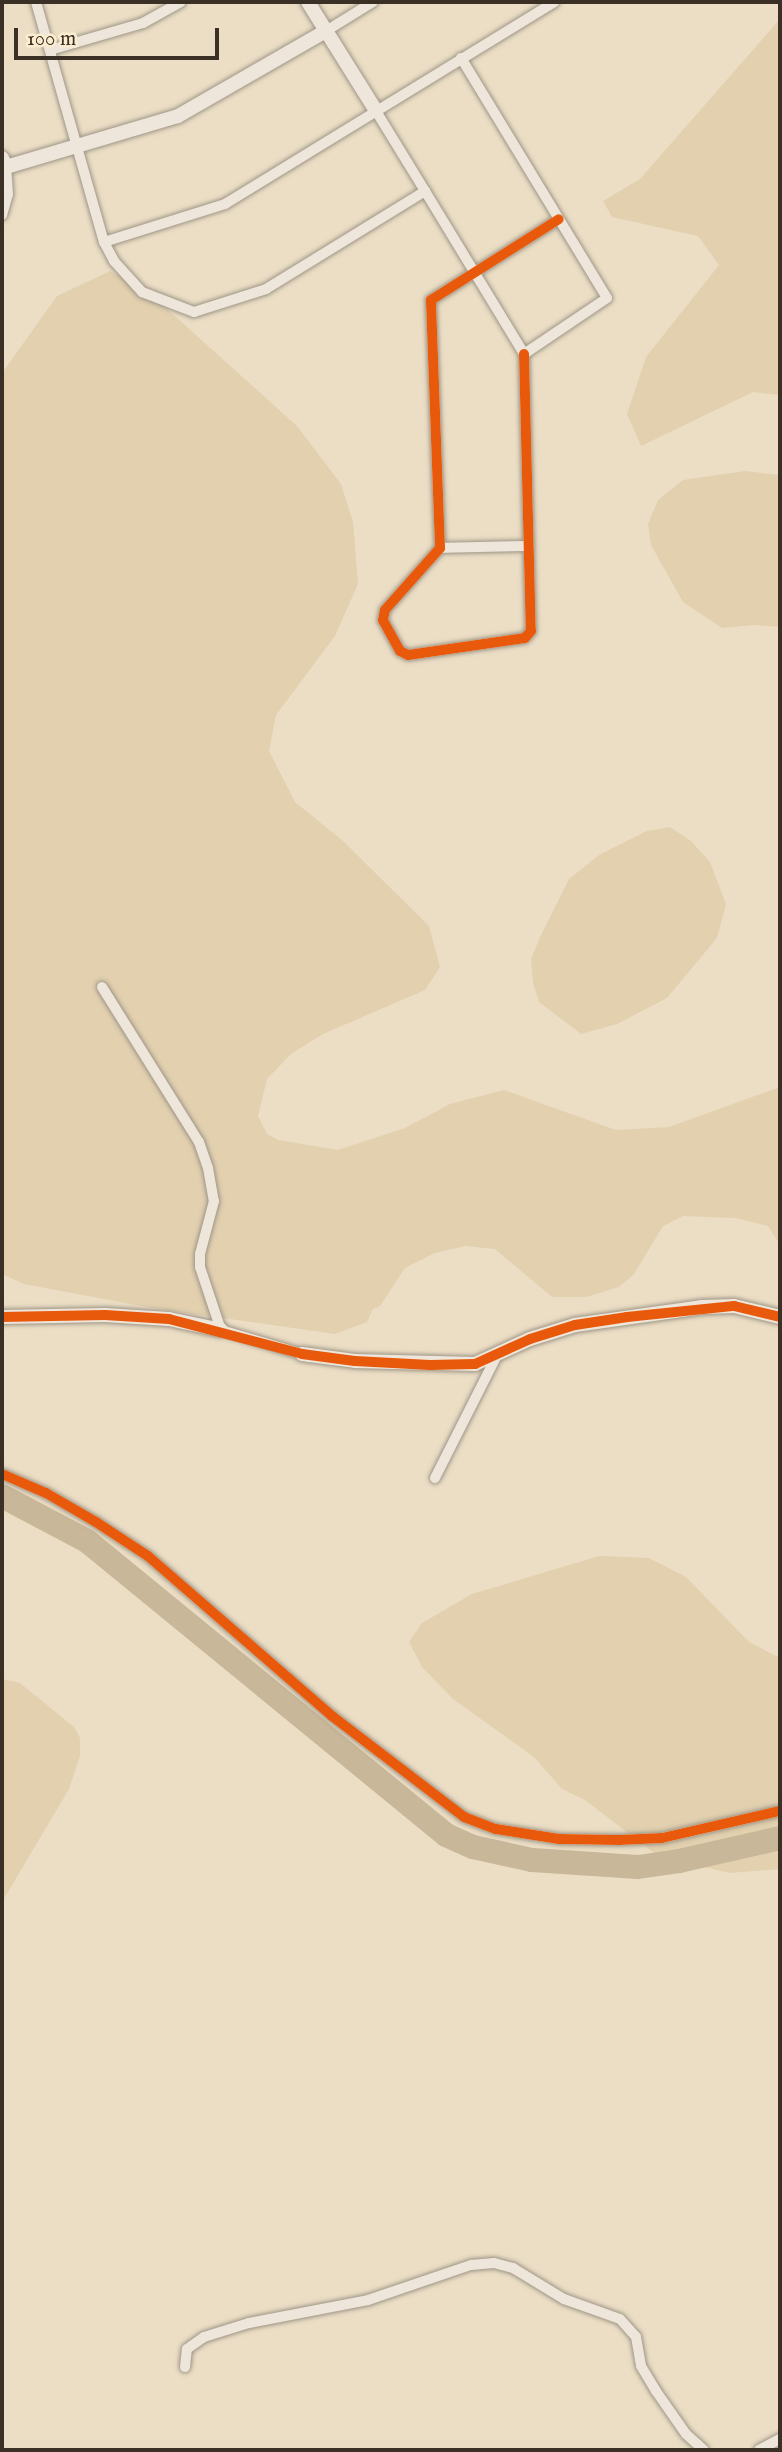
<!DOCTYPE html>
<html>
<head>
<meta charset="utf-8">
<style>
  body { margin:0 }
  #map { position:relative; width:782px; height:2452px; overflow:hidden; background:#ecdec5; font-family:"IM FELL English",serif }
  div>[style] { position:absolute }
  .green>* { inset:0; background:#e2d0af }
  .river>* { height:24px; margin:-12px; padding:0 12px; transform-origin:12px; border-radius:12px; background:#c8b798 }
  .roads { filter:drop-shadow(0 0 2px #9e9687) drop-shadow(0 0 2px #9e9687) }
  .street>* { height:10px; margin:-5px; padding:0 5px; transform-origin:5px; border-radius:5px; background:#eee6da }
  .secondary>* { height:14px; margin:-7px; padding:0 7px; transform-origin:7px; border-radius:7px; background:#eee6da }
  .cycleway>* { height:10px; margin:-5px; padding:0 5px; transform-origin:5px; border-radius:5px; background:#e8590c }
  span { translate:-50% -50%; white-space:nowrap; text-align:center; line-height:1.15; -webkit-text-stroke:7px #fcedd0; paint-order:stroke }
  .frame { position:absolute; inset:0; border:4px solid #3a3025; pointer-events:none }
  .scale { position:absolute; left:14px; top:28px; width:205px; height:32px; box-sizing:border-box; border:4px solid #3a3025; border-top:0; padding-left:9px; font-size:21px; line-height:24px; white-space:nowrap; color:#3a3025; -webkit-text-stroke:5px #fcedd0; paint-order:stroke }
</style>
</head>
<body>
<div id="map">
  <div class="green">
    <i style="clip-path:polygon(780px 19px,780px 395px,753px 392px,641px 446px,627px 414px,646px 357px,719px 265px,698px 236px,612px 217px,603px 201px,640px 179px)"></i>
    <i style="clip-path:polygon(110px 271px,147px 291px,297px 426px,341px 484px,353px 522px,358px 584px,335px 636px,276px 715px,269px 751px,295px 802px,343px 841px,429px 926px,440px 967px,425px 990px,323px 1034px,291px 1054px,267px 1079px,258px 1116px,267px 1134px,278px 1140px,338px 1150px,405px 1128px,450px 1104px,504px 1090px,616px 1130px,669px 1127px,780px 1087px,780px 1245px,768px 1226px,735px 1218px,683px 1216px,663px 1226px,634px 1274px,619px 1287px,586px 1297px,552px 1297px,495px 1249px,465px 1246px,435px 1253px,405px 1268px,380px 1306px,373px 1309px,367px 1322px,335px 1334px,152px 1308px,24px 1284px,2px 1274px,2px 373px,57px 296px)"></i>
    <i style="clip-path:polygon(745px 471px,780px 475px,780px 627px,754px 625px,722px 628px,683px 602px,651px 545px,648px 524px,658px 500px,683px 480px)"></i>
    <i style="clip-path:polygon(670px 827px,691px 841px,710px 862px,726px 904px,717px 938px,667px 998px,617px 1024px,581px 1034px,539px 1002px,533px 983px,531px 959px,541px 935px,569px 879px,599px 855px,647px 831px)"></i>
    <i style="clip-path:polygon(599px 1556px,649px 1558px,686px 1577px,749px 1642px,780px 1658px,780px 1869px,730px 1873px,658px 1856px,585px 1800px,562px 1789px,534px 1757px,453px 1699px,422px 1667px,409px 1642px,422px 1623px,472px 1594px)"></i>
    <i style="clip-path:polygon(2px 1679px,20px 1683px,74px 1727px,80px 1738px,80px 1756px,69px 1789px,2px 1902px)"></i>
  </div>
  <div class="river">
    <i style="left:2px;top:1496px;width:96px;rotate:27.9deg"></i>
    <i style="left:87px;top:1541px;width:464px;rotate:39.3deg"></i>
    <i style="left:446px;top:1835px;width:30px;rotate:24deg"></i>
    <i style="left:473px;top:1847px;width:60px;rotate:12.4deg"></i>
    <i style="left:532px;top:1860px;width:106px;rotate:3.8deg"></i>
    <i style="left:638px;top:1867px;width:41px;rotate:-8.3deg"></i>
    <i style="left:679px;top:1861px;width:104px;rotate:-12.8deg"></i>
  </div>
  <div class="roads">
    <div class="street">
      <i style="left:36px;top:2px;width:249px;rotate:74.2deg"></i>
      <i style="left:104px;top:242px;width:127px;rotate:-17.4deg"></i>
      <i style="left:225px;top:204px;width:386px;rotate:-31.5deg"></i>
      <i style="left:326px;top:31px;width:55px;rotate:-31.7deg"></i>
      <i style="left:50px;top:50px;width:97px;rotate:-16.2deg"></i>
      <i style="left:143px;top:23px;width:43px;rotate:-28.9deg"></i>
      <i style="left:425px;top:191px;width:191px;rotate:58.7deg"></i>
      <i style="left:524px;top:354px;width:100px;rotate:-34deg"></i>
      <i style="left:607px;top:298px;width:281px;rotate:-121.3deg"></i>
      <i style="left:2px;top:215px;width:22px;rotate:-74deg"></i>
      <i style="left:8px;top:194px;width:27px;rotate:-94deg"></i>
      <i style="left:104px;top:242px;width:21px;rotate:62deg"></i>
      <i style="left:114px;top:261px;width:42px;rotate:47.9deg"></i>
      <i style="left:142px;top:292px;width:56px;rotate:21deg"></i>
      <i style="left:194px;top:312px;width:76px;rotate:-17.7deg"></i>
      <i style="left:266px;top:289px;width:187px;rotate:-31.6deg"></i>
      <i style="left:425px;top:191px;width:94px;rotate:-121.5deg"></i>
      <i style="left:524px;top:354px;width:277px;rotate:88.6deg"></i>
      <i style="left:531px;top:631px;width:9px;rotate:131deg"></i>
      <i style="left:525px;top:638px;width:118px;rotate:171.7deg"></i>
      <i style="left:408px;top:655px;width:9px;rotate:-153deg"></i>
      <i style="left:400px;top:651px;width:35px;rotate:-119deg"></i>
      <i style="left:383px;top:620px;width:10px;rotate:-79deg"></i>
      <i style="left:385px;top:610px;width:83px;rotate:-48.4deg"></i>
      <i style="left:440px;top:548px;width:248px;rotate:-92.1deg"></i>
      <i style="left:431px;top:300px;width:151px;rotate:-32.3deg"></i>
      <i style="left:440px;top:548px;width:89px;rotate:-1.3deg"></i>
      <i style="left:102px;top:987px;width:183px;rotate:58deg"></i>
      <i style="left:199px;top:1142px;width:28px;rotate:71deg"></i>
      <i style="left:208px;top:1168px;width:34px;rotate:80deg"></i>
      <i style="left:214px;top:1201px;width:55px;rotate:104.8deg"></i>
      <i style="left:200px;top:1254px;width:13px;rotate:90deg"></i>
      <i style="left:200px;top:1267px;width:66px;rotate:71.6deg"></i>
      <i style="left:221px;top:1330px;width:84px;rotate:16.5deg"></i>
      <i style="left:2px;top:1474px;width:48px;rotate:23.4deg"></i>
      <i style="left:46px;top:1493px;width:58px;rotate:30.1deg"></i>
      <i style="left:96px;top:1522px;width:62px;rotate:33.2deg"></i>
      <i style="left:148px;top:1556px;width:244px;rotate:41deg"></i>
      <i style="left:332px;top:1716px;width:166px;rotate:37.4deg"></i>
      <i style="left:464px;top:1817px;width:34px;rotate:21deg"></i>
      <i style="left:496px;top:1829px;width:64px;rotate:9deg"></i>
      <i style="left:559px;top:1839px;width:60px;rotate:1deg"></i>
      <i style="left:619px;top:1840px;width:43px;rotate:-2.7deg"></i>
      <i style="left:662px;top:1838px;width:121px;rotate:-12.9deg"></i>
      <i style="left:435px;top:1478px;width:138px;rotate:-63.2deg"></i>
      <i style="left:185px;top:2367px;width:18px;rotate:-84deg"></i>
      <i style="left:187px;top:2349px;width:21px;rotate:-35deg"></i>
      <i style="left:204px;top:2337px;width:47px;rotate:-17.3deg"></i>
      <i style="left:249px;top:2323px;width:121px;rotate:-10.9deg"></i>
      <i style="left:368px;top:2300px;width:109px;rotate:-18.8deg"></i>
      <i style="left:471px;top:2265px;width:23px;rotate:-5deg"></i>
      <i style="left:494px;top:2263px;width:20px;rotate:15deg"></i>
      <i style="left:513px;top:2268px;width:60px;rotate:31.3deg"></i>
      <i style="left:564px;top:2299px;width:59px;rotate:19.7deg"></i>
      <i style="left:620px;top:2319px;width:24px;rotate:48deg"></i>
      <i style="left:636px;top:2337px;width:29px;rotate:80deg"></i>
      <i style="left:641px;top:2366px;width:29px;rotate:59deg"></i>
      <i style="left:656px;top:2391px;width:52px;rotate:55.1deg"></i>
      <i style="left:686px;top:2434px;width:24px;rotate:42deg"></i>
      <i style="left:759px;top:2450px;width:24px;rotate:-28deg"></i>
    </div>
    <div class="secondary">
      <i style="left:308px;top:2px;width:128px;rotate:58deg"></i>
      <i style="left:2px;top:158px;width:10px;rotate:66deg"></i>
      <i style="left:6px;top:167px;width:179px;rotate:-16.5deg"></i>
      <i style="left:178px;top:116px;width:171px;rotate:-29.9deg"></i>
      <i style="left:2px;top:1317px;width:103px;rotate:-1.1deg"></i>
      <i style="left:105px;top:1315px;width:64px;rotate:3.6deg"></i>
      <i style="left:169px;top:1319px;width:53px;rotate:11.9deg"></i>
      <i style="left:302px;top:1354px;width:53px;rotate:7.5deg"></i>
      <i style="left:355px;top:1361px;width:120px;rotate:1.4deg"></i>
      <i style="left:475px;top:1364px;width:60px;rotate:-24.4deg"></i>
      <i style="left:530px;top:1339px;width:47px;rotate:-17.3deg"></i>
      <i style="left:575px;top:1325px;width:129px;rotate:-8deg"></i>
      <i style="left:703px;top:1307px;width:31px;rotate:-2deg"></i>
      <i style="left:734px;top:1306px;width:47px;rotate:13.4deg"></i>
    </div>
  </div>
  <div class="cycleway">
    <i style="left:524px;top:354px;width:277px;rotate:88.6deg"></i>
    <i style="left:531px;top:631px;width:9px;rotate:131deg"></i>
    <i style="left:525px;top:638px;width:118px;rotate:171.7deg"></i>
    <i style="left:408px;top:655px;width:9px;rotate:-153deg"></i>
    <i style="left:400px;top:651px;width:35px;rotate:-119deg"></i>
    <i style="left:383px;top:620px;width:10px;rotate:-79deg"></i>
    <i style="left:385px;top:610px;width:83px;rotate:-48.4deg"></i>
    <i style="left:440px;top:548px;width:248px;rotate:-92.1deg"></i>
    <i style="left:431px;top:300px;width:151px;rotate:-32.3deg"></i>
    <i style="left:2px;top:1317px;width:103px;rotate:-1.1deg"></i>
    <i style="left:105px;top:1315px;width:64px;rotate:3.6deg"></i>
    <i style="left:169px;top:1319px;width:138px;rotate:14.7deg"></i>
    <i style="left:302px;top:1354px;width:53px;rotate:7.5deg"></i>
    <i style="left:355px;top:1361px;width:75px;rotate:3.1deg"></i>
    <i style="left:430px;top:1365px;width:45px;rotate:-1.3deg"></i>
    <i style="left:475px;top:1364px;width:60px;rotate:-24.4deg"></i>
    <i style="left:530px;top:1339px;width:47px;rotate:-17.3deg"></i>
    <i style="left:575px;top:1325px;width:53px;rotate:-8.7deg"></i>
    <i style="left:627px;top:1317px;width:108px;rotate:-5.9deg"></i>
    <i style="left:734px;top:1306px;width:47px;rotate:13.4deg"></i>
    <i style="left:2px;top:1474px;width:48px;rotate:23.4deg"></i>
    <i style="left:46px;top:1493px;width:58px;rotate:30.1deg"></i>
    <i style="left:96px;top:1522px;width:62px;rotate:33.2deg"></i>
    <i style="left:148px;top:1556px;width:244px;rotate:41deg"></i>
    <i style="left:332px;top:1716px;width:166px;rotate:37.4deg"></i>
    <i style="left:464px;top:1817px;width:34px;rotate:21deg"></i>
    <i style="left:496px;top:1829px;width:64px;rotate:9deg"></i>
    <i style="left:559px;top:1839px;width:60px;rotate:1deg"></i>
    <i style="left:619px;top:1840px;width:43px;rotate:-2.7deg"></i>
    <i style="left:662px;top:1838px;width:121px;rotate:-12.9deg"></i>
  </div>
  <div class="frame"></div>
  <div class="scale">100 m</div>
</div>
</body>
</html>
